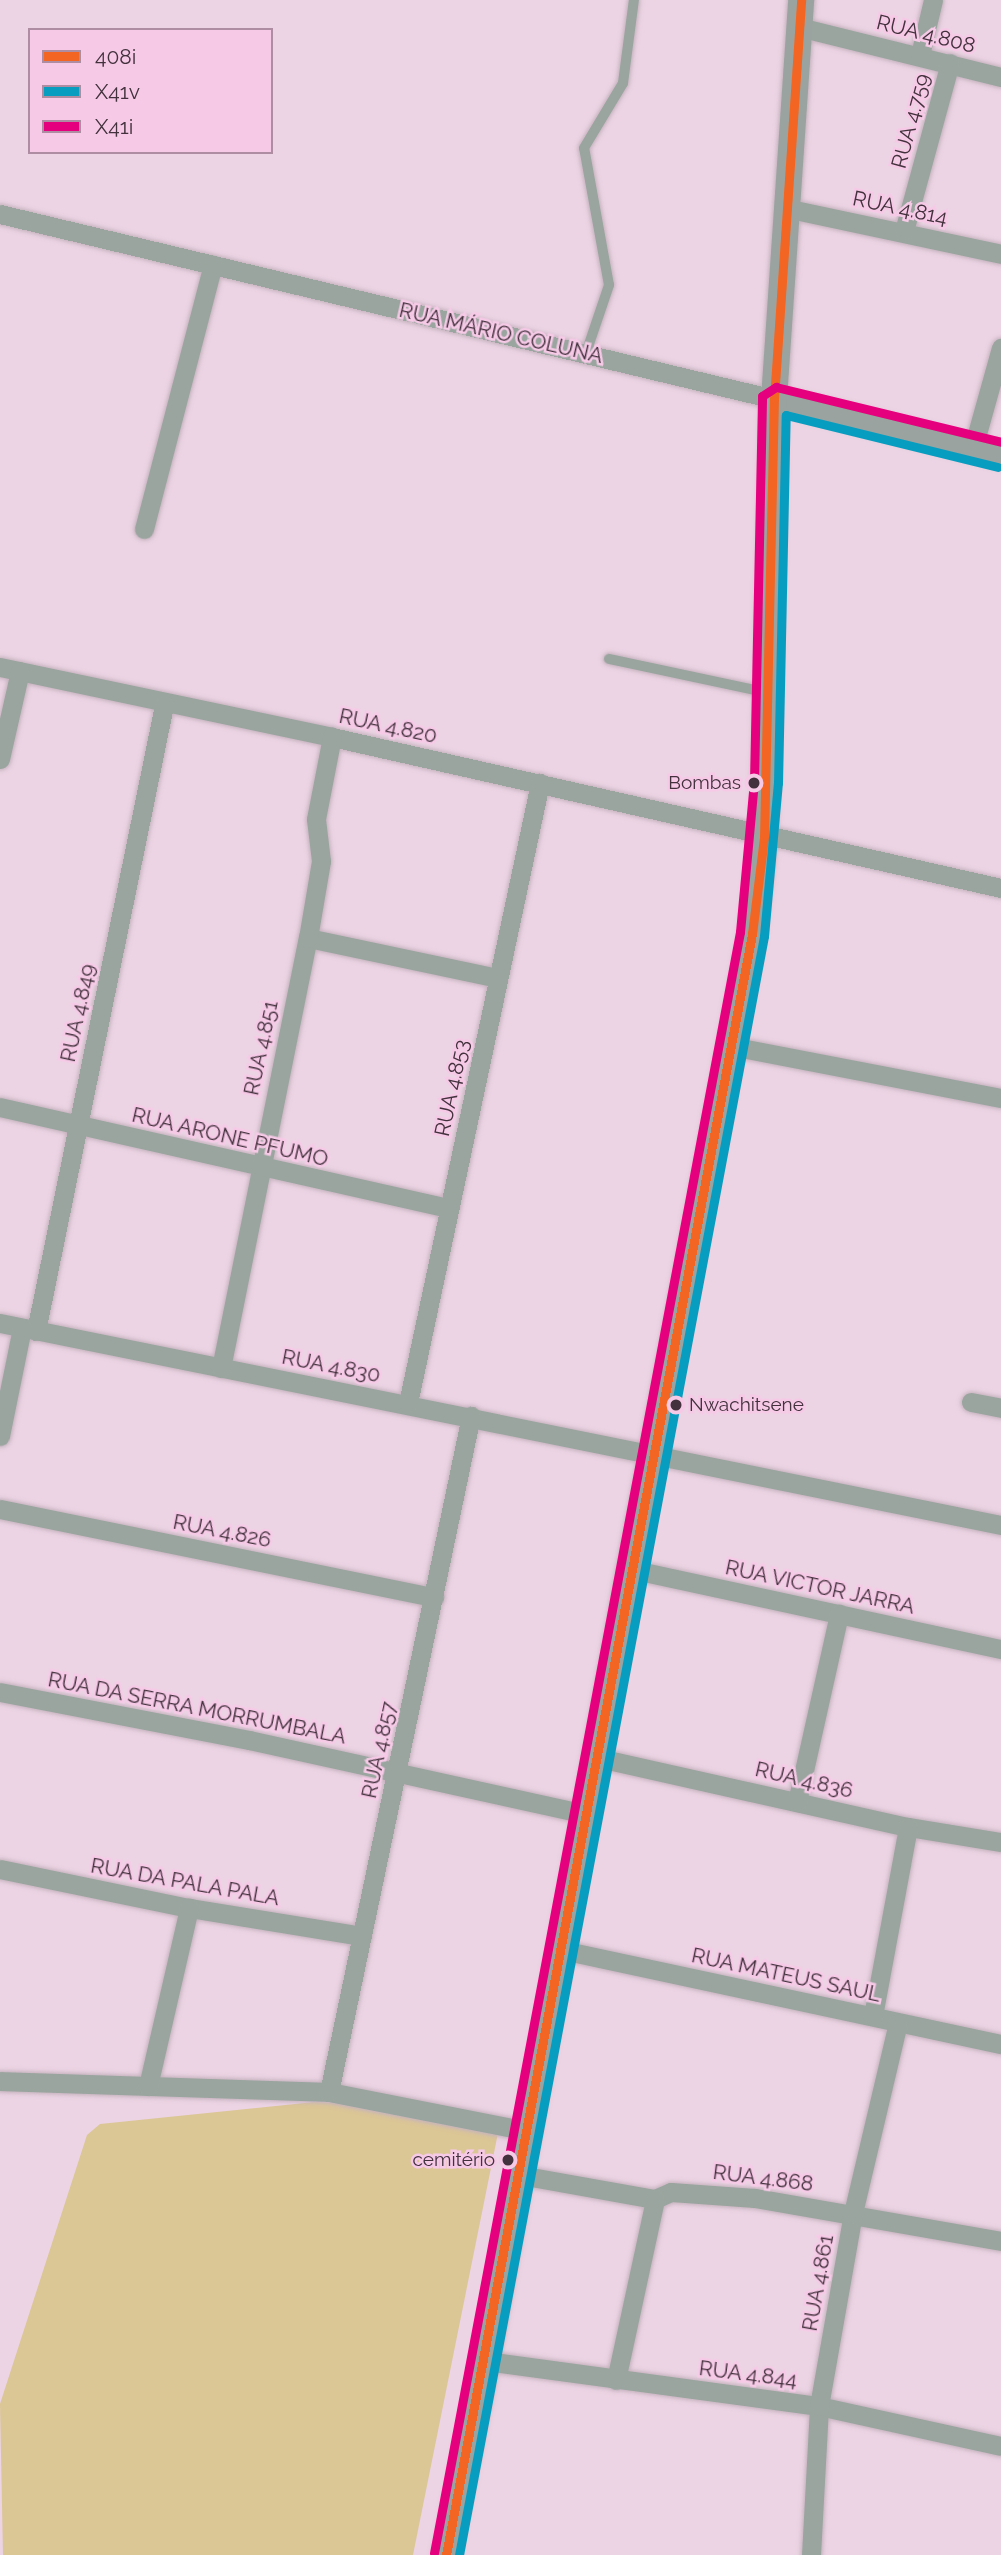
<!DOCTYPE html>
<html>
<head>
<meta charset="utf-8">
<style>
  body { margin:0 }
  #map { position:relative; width:1001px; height:2555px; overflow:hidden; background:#ecd4e4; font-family:Raleway,sans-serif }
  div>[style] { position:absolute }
  .green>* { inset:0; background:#dbc696 }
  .roads { filter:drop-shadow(0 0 2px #c5b2be) drop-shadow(0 0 2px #c5b2be) }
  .lane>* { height:10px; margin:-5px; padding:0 5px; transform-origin:5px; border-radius:5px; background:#9aa59f }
  .street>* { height:19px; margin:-9.5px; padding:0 9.5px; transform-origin:9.5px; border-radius:9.5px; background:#9aa59f }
  .secondary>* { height:26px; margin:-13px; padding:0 13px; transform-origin:13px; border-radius:13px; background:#9aa39f }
  .bus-1>* { height:9px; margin:-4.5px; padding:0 4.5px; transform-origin:4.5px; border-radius:4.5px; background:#f26522 }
  .bus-2>* { height:9px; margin:-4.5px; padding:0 4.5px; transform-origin:4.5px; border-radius:4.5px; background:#079dc0 }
  .bus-3>* { height:9px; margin:-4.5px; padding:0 4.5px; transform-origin:4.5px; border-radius:4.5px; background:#e5007d }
  .dots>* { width:19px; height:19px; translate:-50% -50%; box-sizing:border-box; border:4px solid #f6cae7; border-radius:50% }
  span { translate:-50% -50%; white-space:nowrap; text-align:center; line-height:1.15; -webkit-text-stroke:5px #f6cae7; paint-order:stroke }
  .bus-label { font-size:19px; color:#43313d }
  .right { translate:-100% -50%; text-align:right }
  .left { translate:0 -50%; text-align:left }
  .street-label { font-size:21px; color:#43313d }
  .legend { position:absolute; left:28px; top:28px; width:245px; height:126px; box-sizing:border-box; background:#f6cae7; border:2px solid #ae8da3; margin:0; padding:9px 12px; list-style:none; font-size:21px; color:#43313d }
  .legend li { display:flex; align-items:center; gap:14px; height:35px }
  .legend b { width:35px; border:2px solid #ae8da3 }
</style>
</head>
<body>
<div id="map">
  <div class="green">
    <i style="clip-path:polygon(314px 2102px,350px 2103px,498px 2133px,413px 2555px,3px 2555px,0 2404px,87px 2135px,100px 2124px)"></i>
  </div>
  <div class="roads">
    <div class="lane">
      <i style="left:586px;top:353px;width:72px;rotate:-71.3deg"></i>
      <i style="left:609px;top:285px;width:139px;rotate:-100.3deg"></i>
      <i style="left:584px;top:148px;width:76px;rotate:-59deg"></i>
      <i style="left:623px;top:83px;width:84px;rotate:-82.5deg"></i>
      <i style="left:609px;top:659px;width:158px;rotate:12deg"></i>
    </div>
    <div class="street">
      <i style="left:799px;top:27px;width:208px;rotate:13.9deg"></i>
      <i style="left:920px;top:55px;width:57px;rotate:-76.7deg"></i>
      <i style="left:790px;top:209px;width:216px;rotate:12deg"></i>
      <i style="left:0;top:214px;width:796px;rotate:13.44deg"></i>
      <i style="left:904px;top:231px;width:174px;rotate:-74.7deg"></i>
      <i style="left:973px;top:448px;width:104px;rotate:-74.4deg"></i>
      <i style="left:144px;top:529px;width:273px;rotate:-75.4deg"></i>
      <i style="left:0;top:667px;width:339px;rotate:11.9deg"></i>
      <i style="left:332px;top:737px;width:686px;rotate:12.72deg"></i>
      <i style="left:0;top:759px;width:90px;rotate:-77.2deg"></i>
      <i style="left:308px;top:938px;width:194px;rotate:11.9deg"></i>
      <i style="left:731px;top:1046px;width:275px;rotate:10.9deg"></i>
      <i style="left:0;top:1107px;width:460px;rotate:12.7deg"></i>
      <i style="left:0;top:1323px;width:1021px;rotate:11.41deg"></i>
      <i style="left:36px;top:1331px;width:639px;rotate:-78.44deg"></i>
      <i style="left:221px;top:1368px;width:439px;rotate:-78.6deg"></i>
      <i style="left:308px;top:938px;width:78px;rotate:-80.4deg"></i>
      <i style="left:321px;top:861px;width:42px;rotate:-96.8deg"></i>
      <i style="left:316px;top:819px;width:84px;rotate:-79deg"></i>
      <i style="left:971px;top:1402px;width:31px;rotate:11deg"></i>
      <i style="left:408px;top:1403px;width:634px;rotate:-77.98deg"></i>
      <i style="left:0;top:1436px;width:110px;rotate:-78.5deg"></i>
      <i style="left:0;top:1509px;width:443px;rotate:11.5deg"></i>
      <i style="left:630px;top:1569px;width:380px;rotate:12.2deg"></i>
      <i style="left:0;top:1692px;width:254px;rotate:10.9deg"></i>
      <i style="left:249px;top:1740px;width:348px;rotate:12.4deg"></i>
      <i style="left:599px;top:1758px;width:317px;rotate:12.6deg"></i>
      <i style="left:908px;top:1827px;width:94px;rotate:9.2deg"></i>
      <i style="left:797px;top:1802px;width:193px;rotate:-77.4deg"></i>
      <i style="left:0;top:1869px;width:193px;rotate:11.7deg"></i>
      <i style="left:189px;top:1908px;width:175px;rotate:9.2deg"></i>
      <i style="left:562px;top:1950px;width:449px;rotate:12.1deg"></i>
      <i style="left:873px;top:2016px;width:192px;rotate:-79.5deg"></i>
      <i style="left:0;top:2081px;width:329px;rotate:1.9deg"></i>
      <i style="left:329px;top:2092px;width:202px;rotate:11.1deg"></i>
      <i style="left:148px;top:2086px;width:183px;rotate:-77deg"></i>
      <i style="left:329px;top:2092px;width:691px;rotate:-78.14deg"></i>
      <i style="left:520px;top:2175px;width:137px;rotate:10.1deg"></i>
      <i style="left:655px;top:2199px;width:17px;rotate:-24deg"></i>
      <i style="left:671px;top:2192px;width:84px;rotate:4.1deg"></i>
      <i style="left:755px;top:2198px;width:250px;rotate:9.9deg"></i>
      <i style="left:486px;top:2361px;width:336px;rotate:7.7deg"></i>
      <i style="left:819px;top:2406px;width:186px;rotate:12.4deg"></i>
      <i style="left:616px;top:2380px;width:185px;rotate:-77.8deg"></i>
      <i style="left:811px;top:2555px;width:149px;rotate:-86.9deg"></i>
      <i style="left:819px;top:2406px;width:196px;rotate:-80deg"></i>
      <i style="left:853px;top:2213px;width:195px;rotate:-76.7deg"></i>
    </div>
    <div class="secondary">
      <i style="left:774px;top:399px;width:234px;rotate:13.9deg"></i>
      <i style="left:446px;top:2555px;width:198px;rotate:-78.3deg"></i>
      <i style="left:486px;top:2361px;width:805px;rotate:-79.7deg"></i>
      <i style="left:630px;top:1569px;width:647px;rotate:-79.12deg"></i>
      <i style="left:752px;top:934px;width:97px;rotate:-82.9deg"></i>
      <i style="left:764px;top:838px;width:439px;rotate:-88.7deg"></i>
      <i style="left:774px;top:399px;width:400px;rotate:-86.1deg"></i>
    </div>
  </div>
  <div class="bus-1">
    <i style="left:446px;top:2555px;width:1650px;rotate:-79.31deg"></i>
    <i style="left:752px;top:934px;width:97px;rotate:-82.9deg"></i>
    <i style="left:764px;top:838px;width:439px;rotate:-88.7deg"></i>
    <i style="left:774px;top:399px;width:400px;rotate:-86.1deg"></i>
  </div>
  <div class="bus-2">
    <i style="left:459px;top:2555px;width:1647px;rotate:-79.33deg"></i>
    <i style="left:764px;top:936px;width:154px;rotate:-84.8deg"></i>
    <i style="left:778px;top:783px;width:368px;rotate:-88.8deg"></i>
    <i style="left:786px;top:415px;width:218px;rotate:13.8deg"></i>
  </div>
  <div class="bus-3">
    <i style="left:434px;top:2553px;width:1650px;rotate:-79.31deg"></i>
    <i style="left:740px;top:932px;width:151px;rotate:-84.7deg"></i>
    <i style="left:754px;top:782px;width:386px;rotate:-88.8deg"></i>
    <i style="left:762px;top:396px;width:17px;rotate:-33deg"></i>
    <i style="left:776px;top:387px;width:232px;rotate:13.7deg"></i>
  </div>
  <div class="dots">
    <i style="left:754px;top:783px;background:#43313d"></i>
    <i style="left:676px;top:1405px;background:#43313d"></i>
    <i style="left:508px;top:2160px;background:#43313d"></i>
  </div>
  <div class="bus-label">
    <span class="right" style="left:741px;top:783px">Bombas</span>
    <span class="left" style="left:689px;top:1405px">Nwachitsene</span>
    <span class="right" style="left:495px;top:2160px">cemitério</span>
  </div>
  <div class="street-label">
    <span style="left:926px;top:34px;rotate:14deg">RUA 4.808</span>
    <span style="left:911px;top:121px;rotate:-75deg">RUA 4.759</span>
    <span style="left:900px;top:208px;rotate:12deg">RUA 4.814</span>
    <span style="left:501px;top:333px;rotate:13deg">RUA MÁRIO COLUNA</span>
    <span style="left:388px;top:726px;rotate:12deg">RUA 4.820</span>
    <span style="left:78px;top:1013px;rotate:-78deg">RUA 4.849</span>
    <span style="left:261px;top:1048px;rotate:-78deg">RUA 4.851</span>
    <span style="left:452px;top:1088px;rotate:-78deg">RUA 4.853</span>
    <span style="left:230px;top:1137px;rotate:13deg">RUA ARONE PFUMO</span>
    <span style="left:331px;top:1366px;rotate:11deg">RUA 4.830</span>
    <span style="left:222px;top:1531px;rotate:11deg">RUA 4.826</span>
    <span style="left:820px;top:1587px;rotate:12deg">RUA VICTOR JARRA</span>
    <span style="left:197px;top:1708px;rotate:11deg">RUA DA SERRA MORRUMBALA</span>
    <span style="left:379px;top:1750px;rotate:-78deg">RUA 4.857</span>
    <span style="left:804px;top:1780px;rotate:13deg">RUA 4.836</span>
    <span style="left:185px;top:1882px;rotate:10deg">RUA DA PALA PALA</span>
    <span style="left:786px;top:1975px;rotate:12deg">RUA MATEUS SAUL</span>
    <span style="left:763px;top:2178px;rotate:7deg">RUA 4.868</span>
    <span style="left:818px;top:2283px;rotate:-80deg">RUA 4.861</span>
    <span style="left:748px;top:2374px;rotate:7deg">RUA 4.844</span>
  </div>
  <ul class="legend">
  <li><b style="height:9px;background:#f26522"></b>408i</li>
  <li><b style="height:9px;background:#079dc0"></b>X41v</li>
  <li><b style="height:9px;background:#e5007d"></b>X41i</li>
  </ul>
</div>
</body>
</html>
